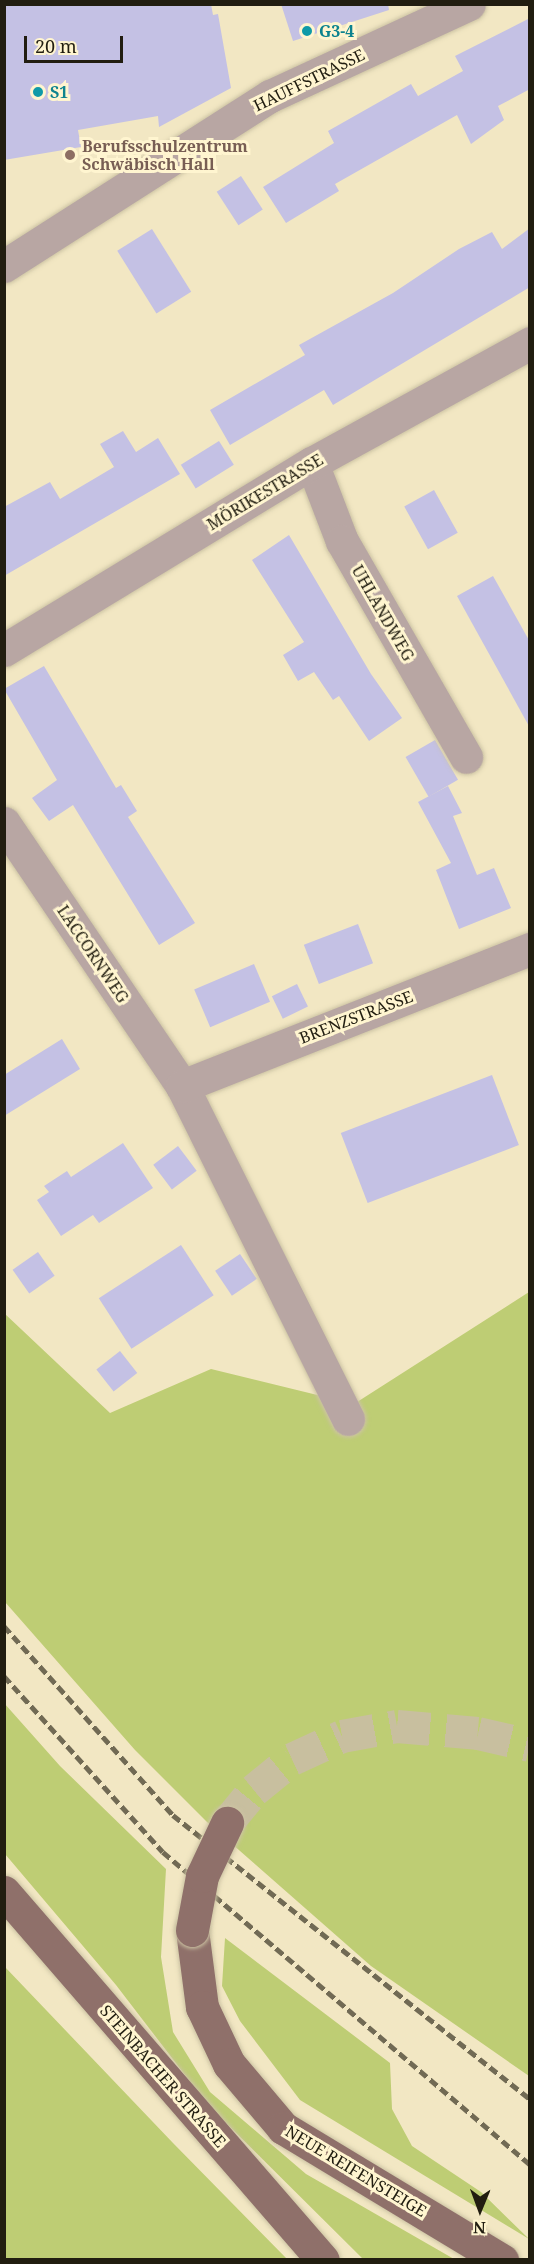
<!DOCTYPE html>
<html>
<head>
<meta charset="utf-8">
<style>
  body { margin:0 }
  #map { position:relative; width:534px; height:2264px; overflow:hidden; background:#f2e7c3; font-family:"Noto Serif",serif }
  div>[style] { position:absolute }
  .green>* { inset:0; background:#becd74 }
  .building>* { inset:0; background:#c4c1e4; transform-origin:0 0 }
  .major-tunnel>* { height:33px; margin-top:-16.5px; transform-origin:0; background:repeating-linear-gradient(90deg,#c8bf9f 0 33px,transparent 0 49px) }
  .roads { filter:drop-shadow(0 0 2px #ccc3a3) drop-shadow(0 0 2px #ccc3a3) }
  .minor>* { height:33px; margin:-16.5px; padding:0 16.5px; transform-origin:16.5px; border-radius:16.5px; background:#b8a6a3 }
  .major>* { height:33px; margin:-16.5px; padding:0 16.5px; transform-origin:16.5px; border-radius:16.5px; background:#8f706a }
  .rail>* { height:4.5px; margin-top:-2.25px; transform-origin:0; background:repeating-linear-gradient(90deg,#716a54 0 9px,transparent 0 13.5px) }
  .bridges { filter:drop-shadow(0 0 2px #ccc3a3) drop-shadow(0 0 2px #ccc3a3) }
  .major-bridge>* { height:33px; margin:-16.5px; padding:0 16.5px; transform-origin:16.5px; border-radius:16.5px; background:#8f706a }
  .dots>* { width:16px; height:16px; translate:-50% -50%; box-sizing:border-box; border:3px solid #fff5d0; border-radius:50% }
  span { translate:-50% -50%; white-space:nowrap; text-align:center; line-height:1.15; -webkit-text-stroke:6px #fff5d0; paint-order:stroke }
  .culture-label { font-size:16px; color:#0d838f; font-weight:700 }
  .left { translate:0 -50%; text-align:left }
  .street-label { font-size:16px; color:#211d10 }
  .education-label { font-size:16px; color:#785e54; font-weight:700 }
  .frame { position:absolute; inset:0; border:6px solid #211d10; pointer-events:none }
  .north { position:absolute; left:450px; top:2180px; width:60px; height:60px; -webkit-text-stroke:4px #fff5d0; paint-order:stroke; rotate:181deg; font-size:16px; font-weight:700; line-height:24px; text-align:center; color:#211d10 }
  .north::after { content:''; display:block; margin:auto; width:21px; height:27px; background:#211d10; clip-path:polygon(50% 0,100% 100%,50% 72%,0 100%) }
  .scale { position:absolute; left:24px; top:36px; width:99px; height:27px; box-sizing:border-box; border:3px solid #211d10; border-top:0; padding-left:8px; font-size:18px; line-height:21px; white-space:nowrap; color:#211d10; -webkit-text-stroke:4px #fff5d0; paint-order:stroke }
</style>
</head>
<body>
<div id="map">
  <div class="green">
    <i style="clip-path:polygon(529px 1292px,529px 2076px,371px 1966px,207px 1822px,135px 1750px,5px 1602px,4px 1313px,110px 1413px,211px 1369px,354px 1404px)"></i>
    <i style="clip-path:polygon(4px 1703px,60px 1766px,166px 1869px,161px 1957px,173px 2032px,210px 2092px,306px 2174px,454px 2259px,363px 2259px,208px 2105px,116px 1985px,5px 1854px)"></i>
    <i style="clip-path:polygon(225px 1938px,390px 2063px,392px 2109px,412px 2146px,481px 2192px,529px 2239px,300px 2100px,240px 2021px,222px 1986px)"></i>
    <i style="clip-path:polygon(5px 1967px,173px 2143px,287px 2259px,5px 2259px)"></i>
  </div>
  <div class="building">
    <i style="clip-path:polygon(4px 4px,211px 4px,213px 15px,218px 14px,231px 88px,159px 127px,158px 116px,78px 130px,81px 147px,4px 160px)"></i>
    <i style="clip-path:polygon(281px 4px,388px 4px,389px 10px,293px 41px)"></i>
    <i style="clip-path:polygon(530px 18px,530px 89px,498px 106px,504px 120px,471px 144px,457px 115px,335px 184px,339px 191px,286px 223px,263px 187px,334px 143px,328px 131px,411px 84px,418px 96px,463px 71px,455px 56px)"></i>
    <i style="left:241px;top:176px;width:40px;height:29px;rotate:57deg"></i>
    <i style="clip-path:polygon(530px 228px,530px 287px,333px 405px,324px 390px,230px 445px,210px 410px,305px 355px,299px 345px,393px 293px,459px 249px,492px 232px,502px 249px)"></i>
    <i style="left:152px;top:229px;width:74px;height:41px;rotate:58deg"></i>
    <i style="clip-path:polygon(123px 431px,136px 452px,158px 438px,180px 474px,4px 576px,4px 507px,50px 482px,60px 499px,114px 467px,100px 444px)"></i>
    <i style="left:219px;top:441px;width:28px;height:45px;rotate:58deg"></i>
    <i style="left:434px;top:490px;width:49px;height:34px;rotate:61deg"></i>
    <i style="clip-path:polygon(289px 535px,371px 674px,402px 718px,369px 741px,339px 696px,333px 700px,314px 672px,298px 681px,283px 655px,304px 642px,252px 560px)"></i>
    <i style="clip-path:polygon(493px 576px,530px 642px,530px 728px,457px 596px)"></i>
    <i style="clip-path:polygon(44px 666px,116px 788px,121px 785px,137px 811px,128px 817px,195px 923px,159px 945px,73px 805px,49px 821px,32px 798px,57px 780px,4px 689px)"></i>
    <i style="left:435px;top:740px;width:46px;height:34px;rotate:60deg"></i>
    <i style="clip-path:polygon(448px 786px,462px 813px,453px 816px,477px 875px,494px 868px,511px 908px,459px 929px,436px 870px,451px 863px,418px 802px)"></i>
    <i style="left:358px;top:924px;width:42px;height:58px;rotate:69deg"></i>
    <i style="left:254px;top:964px;width:41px;height:65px;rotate:67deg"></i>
    <i style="left:297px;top:984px;width:25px;height:28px;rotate:64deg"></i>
    <i style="clip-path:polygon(62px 1039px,80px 1069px,4px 1116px,4px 1075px)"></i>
    <i style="left:492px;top:1075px;width:75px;height:162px;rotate:69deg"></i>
    <i style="clip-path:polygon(123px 1143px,153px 1188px,99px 1223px,93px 1215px,61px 1236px,37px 1200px,49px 1192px,44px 1186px,67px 1171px,71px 1177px)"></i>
    <i style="left:178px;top:1146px;width:31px;height:31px;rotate:53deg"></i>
    <i style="left:181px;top:1245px;width:60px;height:98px;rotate:57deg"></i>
    <i style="left:38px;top:1252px;width:29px;height:31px;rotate:55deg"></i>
    <i style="left:240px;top:1254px;width:30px;height:30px;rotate:56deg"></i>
    <i style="left:120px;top:1351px;width:28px;height:30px;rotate:52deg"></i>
  </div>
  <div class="major-tunnel">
    <i style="left:227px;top:1823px;width:43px;rotate:-50.7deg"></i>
    <i style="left:254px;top:1790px;width:49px;rotate:-39.2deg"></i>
    <i style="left:292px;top:1759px;width:55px;rotate:-24.7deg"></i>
    <i style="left:342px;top:1736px;width:56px;rotate:-10.3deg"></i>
    <i style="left:397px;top:1726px;width:81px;rotate:4.9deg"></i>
    <i style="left:478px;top:1733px;width:53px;rotate:13deg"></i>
  </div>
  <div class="roads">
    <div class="minor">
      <i style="left:4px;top:266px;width:316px;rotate:-32.6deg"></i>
      <i style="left:270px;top:96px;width:219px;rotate:-24.8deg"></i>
      <i style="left:312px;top:463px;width:84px;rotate:69deg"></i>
      <i style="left:342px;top:541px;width:249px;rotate:60.1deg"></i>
      <i style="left:4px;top:650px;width:360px;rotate:-31.3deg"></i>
      <i style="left:312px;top:463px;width:249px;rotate:-28.8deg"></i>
      <i style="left:4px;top:823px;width:318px;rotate:55.9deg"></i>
      <i style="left:182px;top:1086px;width:372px;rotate:63.5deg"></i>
      <i style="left:182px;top:1086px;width:374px;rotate:-21.5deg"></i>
    </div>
    <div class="major">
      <i style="left:4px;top:1892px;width:487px;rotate:49.1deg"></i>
      <i style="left:192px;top:1930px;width:78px;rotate:82.6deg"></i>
      <i style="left:202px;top:2007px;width:63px;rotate:64.7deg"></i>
      <i style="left:229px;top:2064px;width:84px;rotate:49.8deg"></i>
      <i style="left:283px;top:2128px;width:256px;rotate:31.1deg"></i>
    </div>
  </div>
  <div class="rail">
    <i style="left:4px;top:1626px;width:254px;rotate:48.2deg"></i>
    <i style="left:173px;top:1815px;width:456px;rotate:38.5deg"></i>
    <i style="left:4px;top:1676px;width:237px;rotate:47.9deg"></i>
    <i style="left:163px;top:1852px;width:482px;rotate:40.4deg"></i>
  </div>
  <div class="bridges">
    <div class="major-bridge">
      <i style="left:192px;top:1930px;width:55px;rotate:-79.5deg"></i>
      <i style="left:202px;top:1876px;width:59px;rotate:-64.7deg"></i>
    </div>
  </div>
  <div class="dots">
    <i style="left:307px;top:31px;background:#0f9aa8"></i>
    <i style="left:38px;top:92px;background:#0f9aa8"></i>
    <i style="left:70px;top:155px;background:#8d6e63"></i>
  </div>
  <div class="culture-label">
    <span class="left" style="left:319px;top:31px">G3-4</span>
    <span class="left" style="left:50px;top:92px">S1</span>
  </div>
  <div class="street-label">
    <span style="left:309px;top:80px;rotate:-26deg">HAUFFSTRASSE</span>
    <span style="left:265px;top:492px;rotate:-31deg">MÖRIKESTRASSE</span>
    <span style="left:383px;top:613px;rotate:60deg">UHLANDWEG</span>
    <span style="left:93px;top:954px;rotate:56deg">LACCORNWEG</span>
    <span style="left:356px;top:1017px;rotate:-21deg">BRENZSTRASSE</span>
    <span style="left:163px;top:2076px;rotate:49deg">STEINBACHER STRASSE</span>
    <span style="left:356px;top:2171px;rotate:31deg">NEUE REIFENSTEIGE</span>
  </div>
  <div class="education-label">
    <span class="left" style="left:82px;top:155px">Berufsschulzentrum<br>Schwäbisch Hall</span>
  </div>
  <div class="frame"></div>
  <div class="north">N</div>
  <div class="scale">20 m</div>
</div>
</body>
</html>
